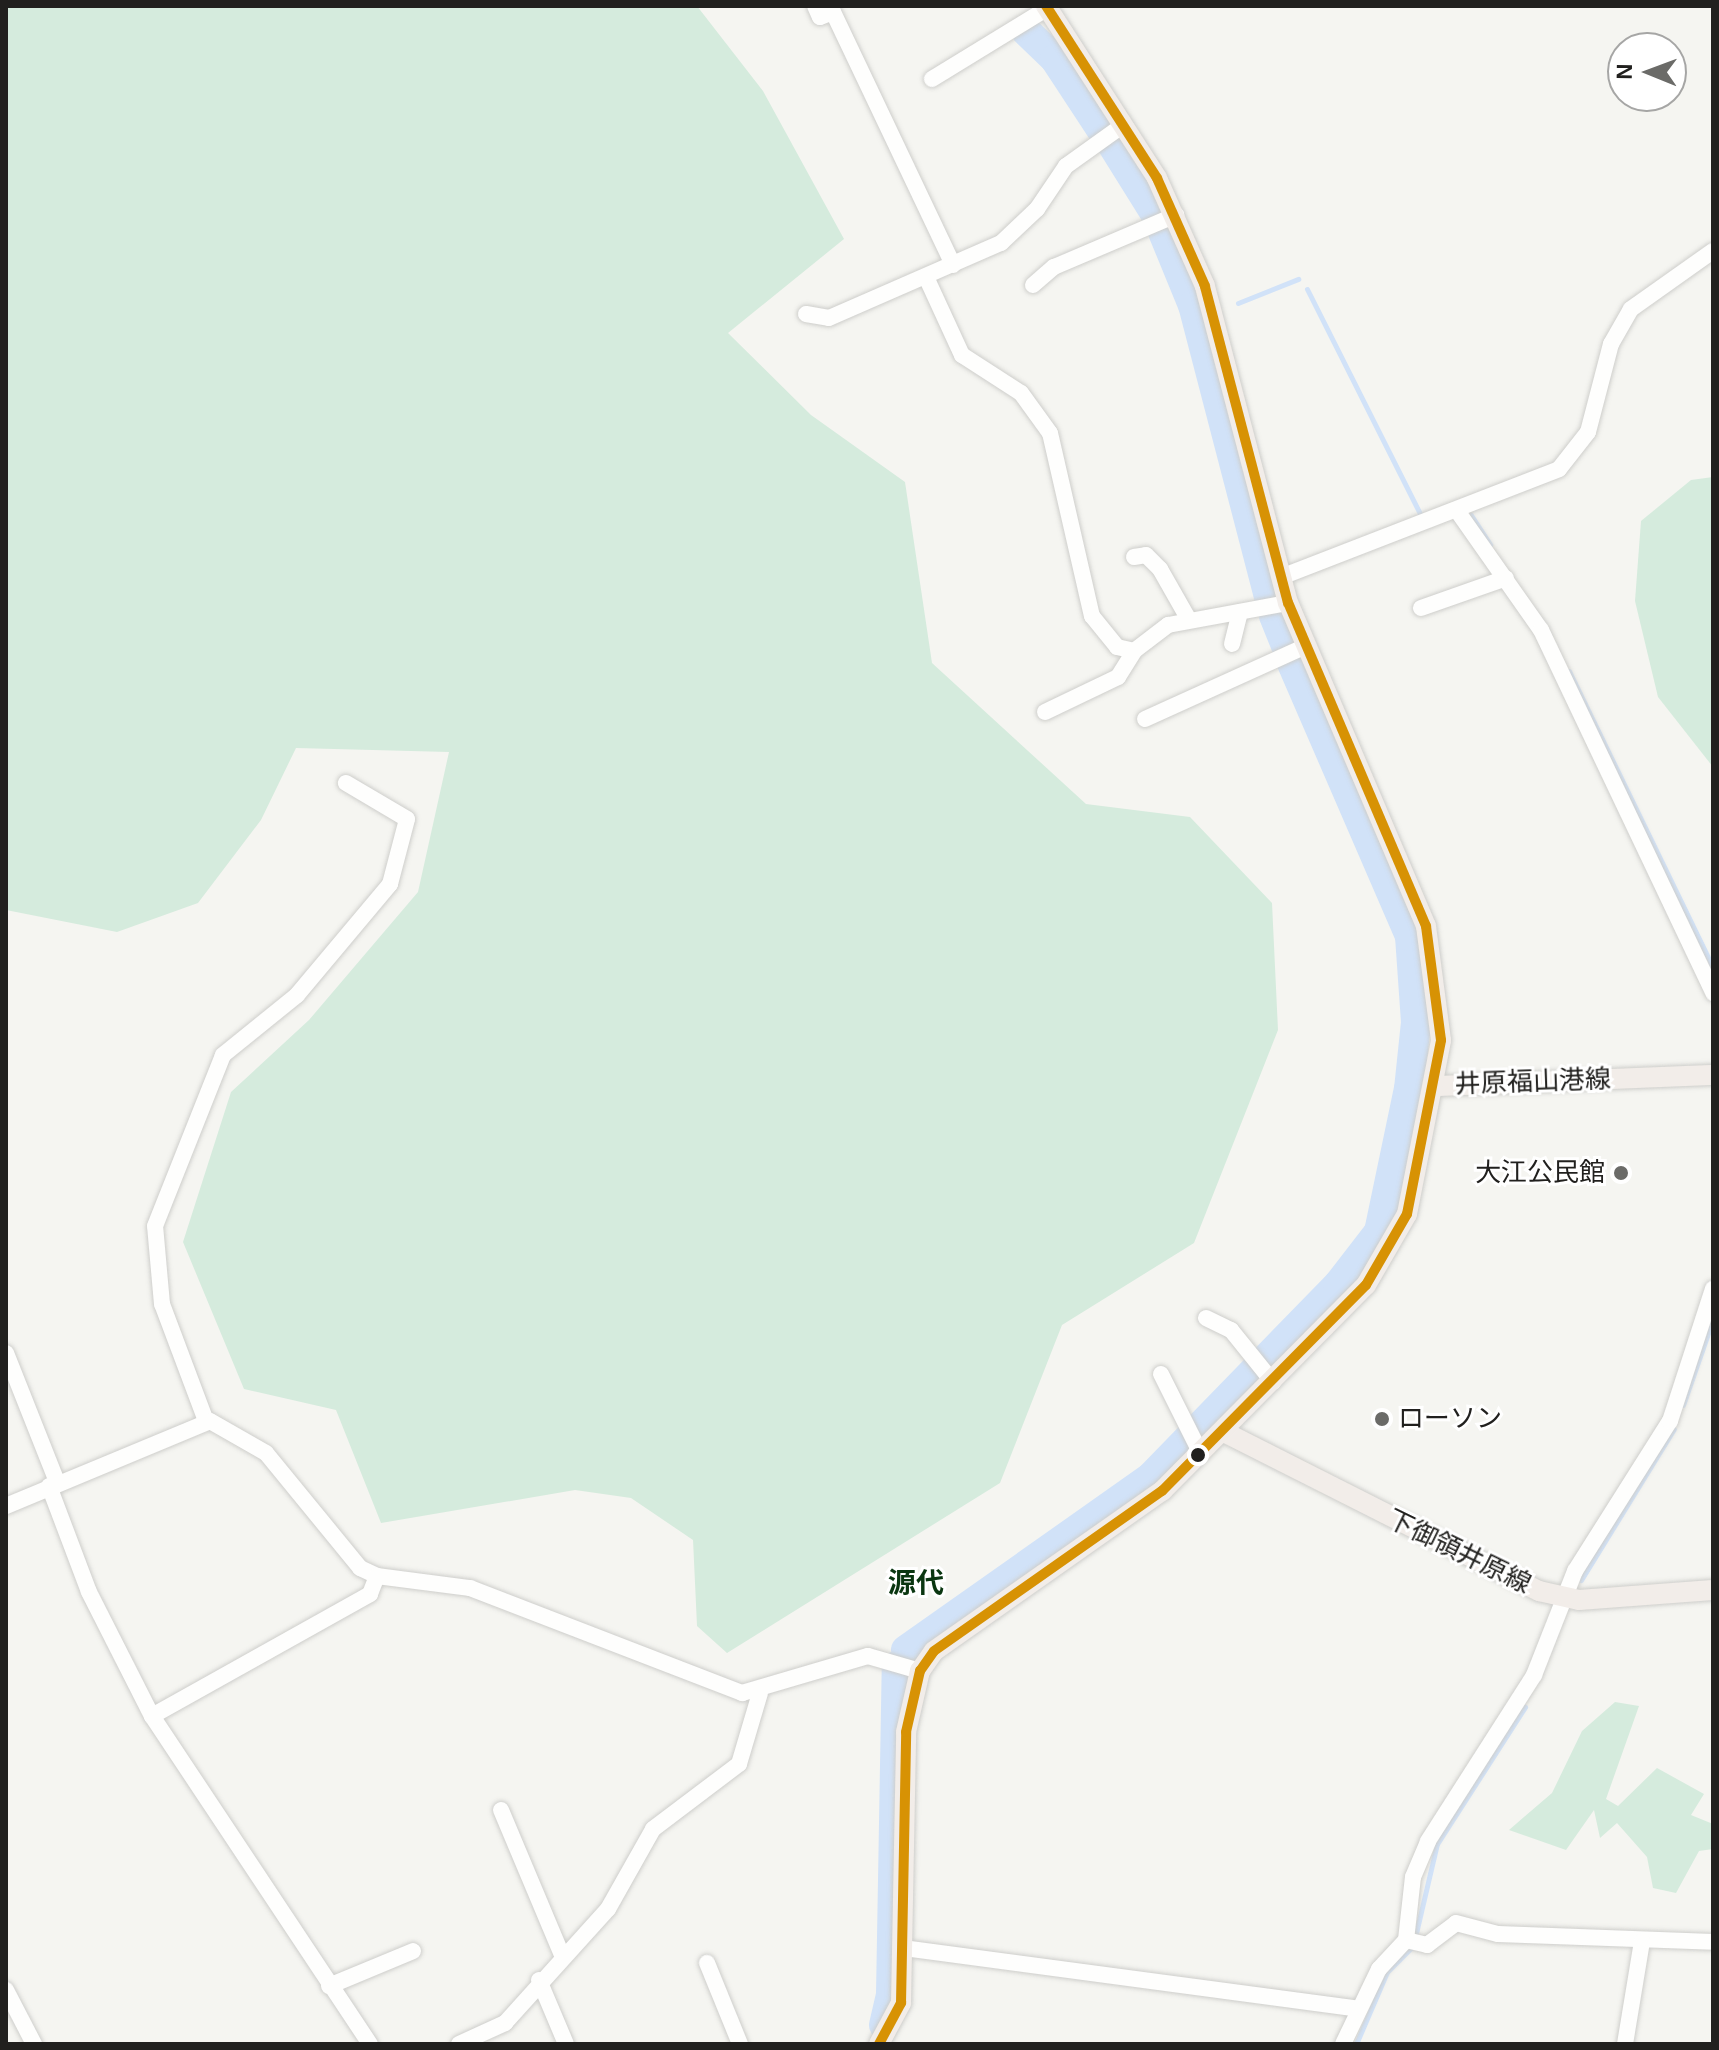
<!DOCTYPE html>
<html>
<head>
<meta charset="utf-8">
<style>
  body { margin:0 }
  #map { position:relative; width:1719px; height:2050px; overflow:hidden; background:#f5f5f1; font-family:Arial,"Noto Sans JP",sans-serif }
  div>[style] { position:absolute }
  .green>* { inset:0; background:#d5ebdd }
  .stream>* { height:5px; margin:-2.5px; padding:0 2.5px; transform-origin:2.5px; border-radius:2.5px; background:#d1e2f8 }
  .river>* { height:30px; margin:-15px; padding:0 15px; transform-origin:15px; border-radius:15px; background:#d1e2f8 }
  .roads { filter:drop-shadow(0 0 2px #cececb) drop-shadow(0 0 2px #cececb) }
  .minor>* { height:16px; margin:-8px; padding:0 8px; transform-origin:8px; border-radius:8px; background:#fefefd }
  .major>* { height:20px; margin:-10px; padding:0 10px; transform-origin:10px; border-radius:10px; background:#f2ede9 }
  .bus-1>* { height:10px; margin:-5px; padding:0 5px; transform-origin:5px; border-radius:5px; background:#d79204 }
  .dots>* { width:22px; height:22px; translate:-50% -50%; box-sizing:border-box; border:4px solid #fff; border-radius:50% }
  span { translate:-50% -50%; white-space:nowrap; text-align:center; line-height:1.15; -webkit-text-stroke:6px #fff; paint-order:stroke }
  .street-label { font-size:26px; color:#21201e }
  .poi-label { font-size:26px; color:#21201e }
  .right { translate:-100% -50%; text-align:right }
  .left { translate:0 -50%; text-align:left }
  .neighbourhood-label { font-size:28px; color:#0a3610; font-weight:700 }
  .frame { position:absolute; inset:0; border:8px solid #21201e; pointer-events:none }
  .north { position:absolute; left:1607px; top:32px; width:80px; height:80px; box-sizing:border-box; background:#fff; border:2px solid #a6a6a5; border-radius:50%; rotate:271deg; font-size:22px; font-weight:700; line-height:32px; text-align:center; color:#21201e }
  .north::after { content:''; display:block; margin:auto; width:28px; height:36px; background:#6b6b68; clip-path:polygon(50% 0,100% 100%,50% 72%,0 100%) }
</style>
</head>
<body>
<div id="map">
  <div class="green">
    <i style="clip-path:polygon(6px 6px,697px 6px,763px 91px,844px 239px,728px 333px,811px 415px,905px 482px,932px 663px,1086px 804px,1190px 817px,1272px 903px,1278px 1030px,1194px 1243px,1062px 1325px,1000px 1483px,727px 1653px,697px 1626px,693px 1540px,631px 1498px,575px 1490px,381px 1523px,336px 1410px,244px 1389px,183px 1242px,231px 1092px,309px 1020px,418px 892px,449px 752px,296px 748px,261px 820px,198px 903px,117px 932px,6px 910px)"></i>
    <i style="clip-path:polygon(1713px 477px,1713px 767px,1658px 697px,1635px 601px,1641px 521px,1691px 480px)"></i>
    <i style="clip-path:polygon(1615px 1702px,1639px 1706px,1606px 1799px,1618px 1806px,1657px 1768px,1704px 1794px,1691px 1815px,1713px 1824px,1713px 1849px,1699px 1851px,1676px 1893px,1653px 1888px,1647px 1857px,1617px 1823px,1600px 1838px,1594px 1810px,1566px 1850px,1509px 1830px,1552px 1793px,1582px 1731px)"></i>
  </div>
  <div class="stream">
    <i style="left:1307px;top:289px;width:254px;rotate:63.3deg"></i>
    <i style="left:1238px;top:303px;width:65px;rotate:-21.8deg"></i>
    <i style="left:1471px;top:515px;width:35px;rotate:57deg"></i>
    <i style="left:1569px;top:671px;width:330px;rotate:64.1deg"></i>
    <i style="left:1683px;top:1405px;width:91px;rotate:-70.8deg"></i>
    <i style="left:1581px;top:1580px;width:177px;rotate:-58.4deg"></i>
    <i style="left:1356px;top:2044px;width:78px;rotate:-66.7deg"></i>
    <i style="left:1387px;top:1972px;width:37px;rotate:-45deg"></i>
    <i style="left:1413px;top:1946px;width:105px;rotate:-76.8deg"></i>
    <i style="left:1437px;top:1844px;width:163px;rotate:-57.3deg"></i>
  </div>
  <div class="river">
    <i style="left:1026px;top:31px;width:40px;rotate:44deg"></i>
    <i style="left:1055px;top:59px;width:84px;rotate:56.7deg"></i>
    <i style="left:1110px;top:141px;width:87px;rotate:58.1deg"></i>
    <i style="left:1156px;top:215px;width:97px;rotate:67.7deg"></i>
    <i style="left:1193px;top:305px;width:306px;rotate:75.4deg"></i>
    <i style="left:1274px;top:616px;width:35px;rotate:68deg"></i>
    <i style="left:906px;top:1650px;width:300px;rotate:-35.2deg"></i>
    <i style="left:1151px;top:1477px;width:268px;rotate:-45.8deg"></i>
    <i style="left:1338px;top:1285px;width:67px;rotate:-52.3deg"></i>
    <i style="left:1379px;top:1232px;width:146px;rotate:-78.2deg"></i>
    <i style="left:1409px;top:1089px;width:67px;rotate:-84deg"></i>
    <i style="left:1416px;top:1022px;width:86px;rotate:-94deg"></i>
    <i style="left:1410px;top:936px;width:300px;rotate:-113.4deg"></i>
    <i style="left:884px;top:2025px;width:31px;rotate:-77deg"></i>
    <i style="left:891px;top:1995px;width:329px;rotate:-89deg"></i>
  </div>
  <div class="roads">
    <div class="minor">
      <i style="left:815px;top:6px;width:12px;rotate:66deg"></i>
      <i style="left:820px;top:17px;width:14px;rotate:-21deg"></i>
      <i style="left:833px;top:12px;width:280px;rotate:64.6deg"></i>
      <i style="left:932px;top:79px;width:136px;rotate:-31.5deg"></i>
      <i style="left:927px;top:279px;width:84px;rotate:65.3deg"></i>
      <i style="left:962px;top:355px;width:70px;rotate:32.8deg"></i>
      <i style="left:1021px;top:393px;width:49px;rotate:54.1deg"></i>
      <i style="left:1050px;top:433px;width:188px;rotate:77.1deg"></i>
      <i style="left:1092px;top:616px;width:40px;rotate:51deg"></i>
      <i style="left:1117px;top:647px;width:17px;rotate:13deg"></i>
      <i style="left:1033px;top:285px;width:28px;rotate:-41deg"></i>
      <i style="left:1054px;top:267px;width:133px;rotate:-23.1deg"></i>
      <i style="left:806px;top:314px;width:23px;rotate:10deg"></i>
      <i style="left:829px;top:318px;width:188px;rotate:-23.6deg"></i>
      <i style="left:1001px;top:243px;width:50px;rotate:-43.4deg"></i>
      <i style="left:1037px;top:209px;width:52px;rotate:-56deg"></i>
      <i style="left:1066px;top:166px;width:70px;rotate:-35.7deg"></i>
      <i style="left:1458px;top:512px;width:144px;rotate:54.9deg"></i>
      <i style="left:1541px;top:630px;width:402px;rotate:64.6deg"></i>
      <i style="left:1134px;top:557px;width:12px;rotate:-9deg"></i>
      <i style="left:1146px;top:555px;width:20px;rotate:45deg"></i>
      <i style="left:1160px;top:569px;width:59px;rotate:60.4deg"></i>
      <i style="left:1281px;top:577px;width:298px;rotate:-21.2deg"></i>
      <i style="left:1559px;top:469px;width:47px;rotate:-51.9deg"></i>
      <i style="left:1588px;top:432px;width:91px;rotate:-75.4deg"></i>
      <i style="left:1611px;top:344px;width:40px;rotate:-60.3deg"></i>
      <i style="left:1631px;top:309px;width:100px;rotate:-35.3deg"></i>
      <i style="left:1421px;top:608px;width:90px;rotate:-19.4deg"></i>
      <i style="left:1232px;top:644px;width:33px;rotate:-76deg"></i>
      <i style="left:1045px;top:712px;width:81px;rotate:-25.6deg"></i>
      <i style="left:1118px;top:677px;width:31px;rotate:-58deg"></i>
      <i style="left:1134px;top:651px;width:43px;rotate:-37.4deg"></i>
      <i style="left:1168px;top:625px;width:122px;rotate:-10.4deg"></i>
      <i style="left:1145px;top:719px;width:175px;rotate:-24.4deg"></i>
      <i style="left:1206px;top:1318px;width:28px;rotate:26deg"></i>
      <i style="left:1231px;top:1330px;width:67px;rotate:51.1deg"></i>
      <i style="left:6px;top:1353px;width:139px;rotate:68.4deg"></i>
      <i style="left:1161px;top:1374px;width:89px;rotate:63.4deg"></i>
      <i style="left:206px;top:1421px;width:125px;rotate:-110.6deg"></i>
      <i style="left:162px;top:1304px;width:78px;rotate:-95.1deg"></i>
      <i style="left:155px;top:1226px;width:184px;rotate:-68.3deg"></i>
      <i style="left:223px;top:1055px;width:95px;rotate:-39deg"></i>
      <i style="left:297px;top:995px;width:145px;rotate:-50deg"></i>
      <i style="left:390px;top:884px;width:67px;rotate:-75.3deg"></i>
      <i style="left:407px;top:819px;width:71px;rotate:-149.5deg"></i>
      <i style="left:49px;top:1486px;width:113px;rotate:69.3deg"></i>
      <i style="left:89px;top:1592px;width:139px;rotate:63.1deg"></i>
      <i style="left:152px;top:1716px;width:394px;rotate:56.4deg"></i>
      <i style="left:6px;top:1506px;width:221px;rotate:-22.6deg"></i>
      <i style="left:210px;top:1421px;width:64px;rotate:29.7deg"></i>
      <i style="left:266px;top:1453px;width:149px;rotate:50.7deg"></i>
      <i style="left:360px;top:1568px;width:19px;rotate:25deg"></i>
      <i style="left:377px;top:1576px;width:94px;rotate:7.4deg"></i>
      <i style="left:470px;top:1588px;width:292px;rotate:21.1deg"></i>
      <i style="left:742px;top:1693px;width:131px;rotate:-16.4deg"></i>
      <i style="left:868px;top:1656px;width:54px;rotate:16.1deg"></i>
      <i style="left:152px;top:1716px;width:250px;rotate:-29.2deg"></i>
      <i style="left:370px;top:1594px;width:19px;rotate:-69deg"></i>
      <i style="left:501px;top:1810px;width:157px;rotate:67.2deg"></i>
      <i style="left:1406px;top:1940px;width:22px;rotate:13deg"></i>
      <i style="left:1427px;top:1945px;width:36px;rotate:-37deg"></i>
      <i style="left:1456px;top:1923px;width:43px;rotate:14.7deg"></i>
      <i style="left:1498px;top:1934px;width:215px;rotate:2.1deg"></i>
      <i style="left:903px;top:1948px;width:459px;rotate:7.6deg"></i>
      <i style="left:707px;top:1963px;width:87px;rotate:67.8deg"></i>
      <i style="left:539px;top:1980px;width:69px;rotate:67.1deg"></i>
      <i style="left:329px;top:1986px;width:91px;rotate:-22.6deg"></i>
      <i style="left:6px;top:1990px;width:61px;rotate:62.6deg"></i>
      <i style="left:459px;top:2044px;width:51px;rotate:-24.5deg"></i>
      <i style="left:505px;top:2023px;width:154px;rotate:-47.9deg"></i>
      <i style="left:608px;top:1909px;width:92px;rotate:-60.6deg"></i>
      <i style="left:653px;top:1829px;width:108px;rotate:-37.1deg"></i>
      <i style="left:739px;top:1764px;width:74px;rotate:-73.5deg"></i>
      <i style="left:1343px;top:2044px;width:83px;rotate:-64.4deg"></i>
      <i style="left:1379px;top:1969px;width:40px;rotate:-47deg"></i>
      <i style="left:1406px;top:1940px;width:63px;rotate:-83.7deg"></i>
      <i style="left:1413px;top:1877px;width:39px;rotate:-67deg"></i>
      <i style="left:1428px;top:1841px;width:197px;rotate:-57.4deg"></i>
      <i style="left:1534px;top:1675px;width:112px;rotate:-68.5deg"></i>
      <i style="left:1575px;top:1571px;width:178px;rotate:-57.7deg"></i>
      <i style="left:1670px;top:1421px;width:139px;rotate:-72deg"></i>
      <i style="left:1625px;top:2044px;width:104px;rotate:-80.6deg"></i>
    </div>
    <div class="major">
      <i style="left:1436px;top:1086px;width:277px;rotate:-2.3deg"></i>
      <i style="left:1224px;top:1432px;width:353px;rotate:26.8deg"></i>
      <i style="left:1539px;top:1591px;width:41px;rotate:12.7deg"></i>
      <i style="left:1579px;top:1600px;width:134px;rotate:-4.3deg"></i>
      <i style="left:879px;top:2044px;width:47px;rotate:-61.8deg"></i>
      <i style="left:901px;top:2003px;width:271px;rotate:-88.9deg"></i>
      <i style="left:906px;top:1732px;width:63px;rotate:-77.1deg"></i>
      <i style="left:920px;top:1671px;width:24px;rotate:-55deg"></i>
      <i style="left:934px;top:1651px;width:279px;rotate:-35.1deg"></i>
      <i style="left:1162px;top:1491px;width:290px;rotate:-45.3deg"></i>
      <i style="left:1366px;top:1285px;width:82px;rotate:-60deg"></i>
      <i style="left:1407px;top:1214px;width:177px;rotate:-78.9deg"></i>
      <i style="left:1441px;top:1040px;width:115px;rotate:-97.5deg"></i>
      <i style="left:1426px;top:926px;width:351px;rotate:-113.1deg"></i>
      <i style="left:1288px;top:603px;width:328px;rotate:-104.7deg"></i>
      <i style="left:1205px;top:286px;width:118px;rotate:-114deg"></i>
      <i style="left:1157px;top:178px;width:205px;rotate:-122.8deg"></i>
    </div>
  </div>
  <div class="bus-1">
    <i style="left:879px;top:2044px;width:47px;rotate:-61.8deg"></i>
    <i style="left:901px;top:2003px;width:271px;rotate:-88.9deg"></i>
    <i style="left:906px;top:1732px;width:63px;rotate:-77.1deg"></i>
    <i style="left:920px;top:1671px;width:24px;rotate:-55deg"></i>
    <i style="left:934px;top:1651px;width:279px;rotate:-35.1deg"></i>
    <i style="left:1162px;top:1491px;width:290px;rotate:-45.3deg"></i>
    <i style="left:1366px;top:1285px;width:82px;rotate:-60deg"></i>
    <i style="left:1407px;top:1214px;width:177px;rotate:-78.9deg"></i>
    <i style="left:1441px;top:1040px;width:115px;rotate:-97.5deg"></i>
    <i style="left:1426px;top:926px;width:351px;rotate:-113.1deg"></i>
    <i style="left:1288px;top:603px;width:328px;rotate:-104.7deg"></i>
    <i style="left:1205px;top:286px;width:118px;rotate:-114deg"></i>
    <i style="left:1157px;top:178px;width:205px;rotate:-122.8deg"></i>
  </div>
  <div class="dots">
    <i style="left:1621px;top:1173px;background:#6b6b68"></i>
    <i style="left:1382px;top:1419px;background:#6b6b68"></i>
    <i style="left:1198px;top:1455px;background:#21201e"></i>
  </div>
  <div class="street-label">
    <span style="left:1533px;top:1082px;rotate:-2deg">井原福山港線</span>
    <span style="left:1459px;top:1552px;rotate:26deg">下御領井原線</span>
  </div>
  <div class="poi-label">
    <span class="right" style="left:1605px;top:1173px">大江公民館</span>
    <span class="left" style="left:1398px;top:1419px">ローソン</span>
  </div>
  <div class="neighbourhood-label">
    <span style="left:916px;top:1583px">源代</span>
  </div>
  <div class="frame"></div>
  <div class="north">N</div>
</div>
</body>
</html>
